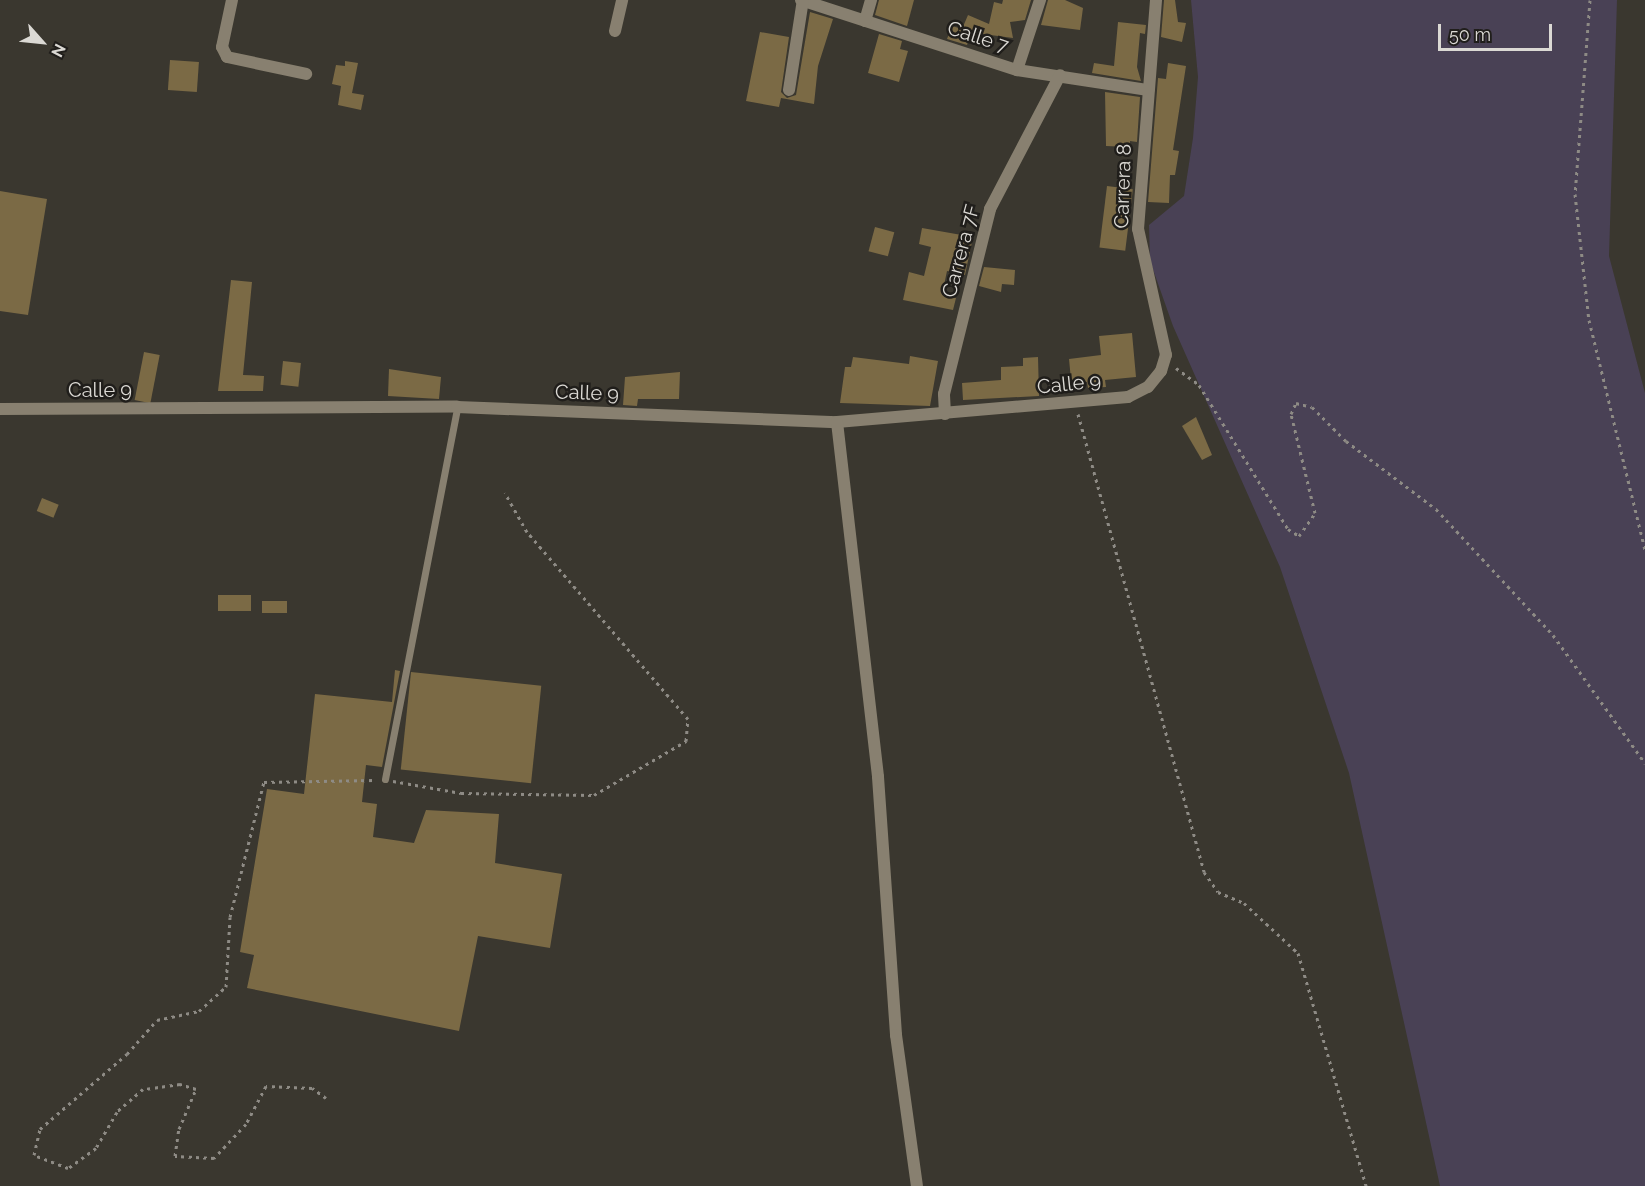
<!DOCTYPE html>
<html>
<head>
<meta charset="utf-8">
<style>
  body { margin:0 }
  #map { position:relative; width:1645px; height:1186px; overflow:hidden; background:#3a372f; font-family:Raleway,sans-serif }
  div>[style] { position:absolute }
  .green>* { inset:0; background:#494155 }
  .building>* { inset:0; background:#7b6a45; transform-origin:0 0 }
  .path>* { height:3px; margin-top:-1.5px; transform-origin:0; background:repeating-linear-gradient(90deg,#8e8b85 0 3px,transparent 0 7.5px) }
  .service>* { height:7px; margin:-3.5px; padding:0 3.5px; transform-origin:3.5px; border-radius:3.5px; background:#888070 }
  .minor>* { height:12px; margin:-6px; padding:0 6px; transform-origin:6px; border-radius:6px; background:#888070 }
  span { translate:-50% -50%; white-space:nowrap; text-align:center; line-height:1.15; -webkit-text-stroke:5px #201e1b; paint-order:stroke }
  .street-label { font-size:20px; color:#dbd9d4 }
  .north { position:absolute; left:12px; top:12px; width:60px; height:60px; -webkit-text-stroke:4px #201e1b; paint-order:stroke; rotate:117deg; font-size:16px; font-weight:700; line-height:24px; text-align:center; color:#dbd9d4 }
  .north::after { content:''; display:block; margin:auto; width:21px; height:27px; background:#dbd9d4; clip-path:polygon(50% 0,100% 100%,50% 72%,0 100%) }
  .scale { position:absolute; left:1438px; top:24px; width:114px; height:27px; box-sizing:border-box; border:3px solid #dbd9d4; border-top:0; padding-left:8px; font-size:18px; line-height:21px; white-space:nowrap; color:#dbd9d4; -webkit-text-stroke:4px #201e1b; paint-order:stroke }
</style>
</head>
<body>
<div id="map">
  <div class="green">
    <i style="clip-path:polygon(1191px 0,1617px 0,1609px 256px,1645px 393px,1645px 1186px,1440px 1186px,1349px 773px,1280px 567px,1173px 326px,1150px 261px,1149px 225px,1184px 196px,1193px 138px,1198px 77px)"></i>
  </div>
  <div class="building">
    <i style="clip-path:polygon(879px 0,914px 0,907px 26px,875px 15px)"></i>
    <i style="clip-path:polygon(1003px 0,1031px 0,1025px 20px,1010px 22px,1013px 38px,968px 32px,971px 33px,967px 45px,947px 39px,952px 26px,962px 29px,968px 15px,989px 24px,994px 2px,1002px 4px)"></i>
    <i style="clip-path:polygon(1048px 0,1065px 0,1083px 8px,1080px 30px,1041px 25px)"></i>
    <i style="clip-path:polygon(1164px 0,1175px 0,1178px 22px,1186px 23px,1182px 42px,1161px 37px)"></i>
    <i style="clip-path:polygon(810px 12px,833px 19px,818px 66px,814px 104px,781px 98px,779px 107px,746px 101px,760px 32px,789px 37px,781px 92px,787px 98px,796px 95px)"></i>
    <i style="clip-path:polygon(1118px 22px,1146px 25px,1145px 34px,1140px 33px,1137px 67px,1141px 81px,1092px 73px,1094px 63px,1114px 66px)"></i>
    <i style="clip-path:polygon(879px 34px,902px 41px,900px 49px,908px 51px,899px 82px,868px 73px)"></i>
    <i style="left:170px;top:60px;width:29px;height:30px;rotate:4deg"></i>
    <i style="clip-path:polygon(345px 61px,358px 63px,352px 93px,364px 95px,361px 110px,338px 105px,341px 86px,332px 84px,336px 65px,345px 66px)"></i>
    <i style="clip-path:polygon(1168px 63px,1186px 66px,1173px 150px,1179px 151px,1175px 175px,1170px 175px,1169px 203px,1148px 202px,1158px 78px,1166px 79px)"></i>
    <i style="clip-path:polygon(1105px 92px,1140px 97px,1137px 142px,1130px 141px,1130px 147px,1106px 146px)"></i>
    <i style="left:1107px;top:186px;width:26px;height:62px;rotate:7deg"></i>
    <i style="clip-path:polygon(0 191px,47px 199px,28px 315px,0 311px)"></i>
    <i style="left:875px;top:227px;width:20px;height:25px;rotate:15deg"></i>
    <i style="clip-path:polygon(922px 228px,973px 237px,965px 275px,947px 271px,942px 295px,956px 298px,953px 310px,903px 300px,909px 272px,924px 276px,931px 247px,919px 244px)"></i>
    <i style="clip-path:polygon(984px 267px,1015px 270px,1014px 285px,1002px 284px,1001px 292px,979px 286px)"></i>
    <i style="clip-path:polygon(231px 280px,252px 282px,243px 375px,264px 376px,263px 391px,218px 391px)"></i>
    <i style="clip-path:polygon(1132px 333px,1136px 377px,1105px 380px,1106px 387px,1088px 388px,1087px 382px,1071px 380px,1069px 359px,1101px 355px,1099px 336px)"></i>
    <i style="left:144px;top:352px;width:16px;height:49px;rotate:11deg"></i>
    <i style="clip-path:polygon(910px 356px,938px 361px,930px 406px,840px 403px,845px 367px,851px 367px,853px 357px,909px 364px)"></i>
    <i style="clip-path:polygon(1038px 357px,1039px 396px,963px 400px,962px 383px,1001px 380px,1001px 367px,1023px 366px,1023px 358px)"></i>
    <i style="left:283px;top:361px;width:18px;height:24px;rotate:6deg"></i>
    <i style="clip-path:polygon(389px 369px,441px 377px,439px 399px,388px 396px)"></i>
    <i style="clip-path:polygon(680px 372px,679px 399px,638px 399px,637px 406px,623px 405px,625px 377px)"></i>
    <i style="clip-path:polygon(1196px 417px,1212px 455px,1202px 460px,1182px 426px)"></i>
    <i style="left:42px;top:498px;width:18px;height:14px;rotate:22deg"></i>
    <i style="left:218px;top:595px;width:33px;height:16px"></i>
    <i style="left:262px;top:601px;width:25px;height:12px"></i>
    <i style="clip-path:polygon(395px 670px,400px 671px,382px 767px,366px 765px,362px 802px,377px 804px,373px 837px,414px 843px,426px 810px,499px 814px,495px 863px,562px 874px,550px 948px,478px 936px,459px 1031px,247px 988px,254px 955px,240px 952px,267px 789px,304px 794px,315px 694px,392px 702px)"></i>
    <i style="left:411px;top:672px;width:131px;height:98px;rotate:6deg"></i>
  </div>
  <div class="path">
    <i style="left:1590px;top:0;width:195px;rotate:94.4deg"></i>
    <i style="left:1575px;top:194px;width:127px;rotate:83.7deg"></i>
    <i style="left:1589px;top:320px;width:236px;rotate:76.3deg"></i>
    <i style="left:1176px;top:368px;width:29px;rotate:36deg"></i>
    <i style="left:1199px;top:385px;width:169px;rotate:58.3deg"></i>
    <i style="left:1288px;top:529px;width:13px;rotate:32deg"></i>
    <i style="left:1299px;top:536px;width:28px;rotate:-55deg"></i>
    <i style="left:1315px;top:513px;width:102px;rotate:-103.6deg"></i>
    <i style="left:1291px;top:414px;width:12px;rotate:-66deg"></i>
    <i style="left:1296px;top:403px;width:16px;rotate:14deg"></i>
    <i style="left:1312px;top:407px;width:48px;rotate:45deg"></i>
    <i style="left:1346px;top:441px;width:113px;rotate:37.1deg"></i>
    <i style="left:1436px;top:509px;width:172px;rotate:47.1deg"></i>
    <i style="left:1553px;top:635px;width:158px;rotate:54.3deg"></i>
    <i style="left:1078px;top:414px;width:475px;rotate:74.6deg"></i>
    <i style="left:1204px;top:872px;width:24px;rotate:55deg"></i>
    <i style="left:1218px;top:892px;width:28px;rotate:23deg"></i>
    <i style="left:1244px;top:903px;width:74px;rotate:42.8deg"></i>
    <i style="left:1298px;top:953px;width:243px;rotate:73.7deg"></i>
    <i style="left:393px;top:781px;width:69px;rotate:10deg"></i>
    <i style="left:461px;top:793px;width:133px;rotate:0.9deg"></i>
    <i style="left:594px;top:795px;width:107px;rotate:-30.4deg"></i>
    <i style="left:686px;top:741px;width:22px;rotate:-85deg"></i>
    <i style="left:688px;top:719px;width:247px;rotate:-130.7deg"></i>
    <i style="left:527px;top:532px;width:45px;rotate:-119.4deg"></i>
    <i style="left:326px;top:1098px;width:17px;rotate:-144deg"></i>
    <i style="left:312px;top:1088px;width:46px;rotate:-177.5deg"></i>
    <i style="left:266px;top:1086px;width:43px;rotate:117.8deg"></i>
    <i style="left:246px;top:1124px;width:47px;rotate:133.3deg"></i>
    <i style="left:214px;top:1158px;width:39px;rotate:-177deg"></i>
    <i style="left:175px;top:1156px;width:27px;rotate:-82deg"></i>
    <i style="left:179px;top:1129px;width:43px;rotate:-67deg"></i>
    <i style="left:196px;top:1089px;width:17px;rotate:-163deg"></i>
    <i style="left:180px;top:1084px;width:37px;rotate:172deg"></i>
    <i style="left:143px;top:1089px;width:35px;rotate:139deg"></i>
    <i style="left:117px;top:1112px;width:42px;rotate:120.3deg"></i>
    <i style="left:96px;top:1148px;width:34px;rotate:144deg"></i>
    <i style="left:68px;top:1168px;width:36px;rotate:-159deg"></i>
    <i style="left:34px;top:1155px;width:27px;rotate:-77deg"></i>
    <i style="left:40px;top:1129px;width:115px;rotate:-40.8deg"></i>
    <i style="left:127px;top:1054px;width:45px;rotate:-48.6deg"></i>
    <i style="left:157px;top:1020px;width:43px;rotate:-12.1deg"></i>
    <i style="left:199px;top:1011px;width:36px;rotate:-42deg"></i>
    <i style="left:226px;top:987px;width:70px;rotate:-86.7deg"></i>
    <i style="left:230px;top:917px;width:139px;rotate:-75.9deg"></i>
    <i style="left:264px;top:782px;width:111px;rotate:-1deg"></i>
  </div>
  <div class="service">
    <i style="left:385px;top:779px;width:379px;rotate:-79deg"></i>
  </div>
  <div class="minor">
    <i style="left:232px;top:0;width:48px;rotate:102deg"></i>
    <i style="left:222px;top:47px;width:11px;rotate:63deg"></i>
    <i style="left:227px;top:57px;width:81px;rotate:12.1deg"></i>
    <i style="left:801px;top:0;width:227px;rotate:18deg"></i>
    <i style="left:1017px;top:70px;width:133px;rotate:8.7deg"></i>
    <i style="left:865px;top:21px;width:22px;rotate:-74deg"></i>
    <i style="left:615px;top:31px;width:32px;rotate:-77deg"></i>
    <i style="left:1017px;top:70px;width:74px;rotate:-71.8deg"></i>
    <i style="left:789px;top:90px;width:91px;rotate:-81.2deg"></i>
    <i style="left:0;top:409px;width:457px;rotate:-0.3deg"></i>
    <i style="left:457px;top:407px;width:380px;rotate:2.3deg"></i>
    <i style="left:837px;top:422px;width:292px;rotate:-4.9deg"></i>
    <i style="left:1128px;top:397px;width:22px;rotate:-27deg"></i>
    <i style="left:1148px;top:387px;width:21px;rotate:-51deg"></i>
    <i style="left:1161px;top:371px;width:17px;rotate:-73deg"></i>
    <i style="left:1166px;top:355px;width:129px;rotate:-102.5deg"></i>
    <i style="left:1138px;top:229px;width:230px;rotate:-85.5deg"></i>
    <i style="left:945px;top:414px;width:20px;rotate:-93deg"></i>
    <i style="left:944px;top:394px;width:191px;rotate:-76deg"></i>
    <i style="left:990px;top:209px;width:151px;rotate:-62.4deg"></i>
    <i style="left:837px;top:422px;width:357px;rotate:83.4deg"></i>
    <i style="left:878px;top:777px;width:259px;rotate:86deg"></i>
    <i style="left:896px;top:1035px;width:152px;rotate:82.1deg"></i>
  </div>
  <div class="street-label">
    <span style="left:978px;top:37px;rotate:18deg">Calle 7</span>
    <span style="left:1123px;top:186px;rotate:-88deg">Carrera 8</span>
    <span style="left:961px;top:251px;rotate:-75deg">Carrera 7F</span>
    <span style="left:1069px;top:384px;rotate:-6deg">Calle 9</span>
    <span style="left:100px;top:390px">Calle 9</span>
    <span style="left:587px;top:393px;rotate:2deg">Calle 9</span>
  </div>
  <div class="north">N</div>
  <div class="scale">50 m</div>
</div>
</body>
</html>
